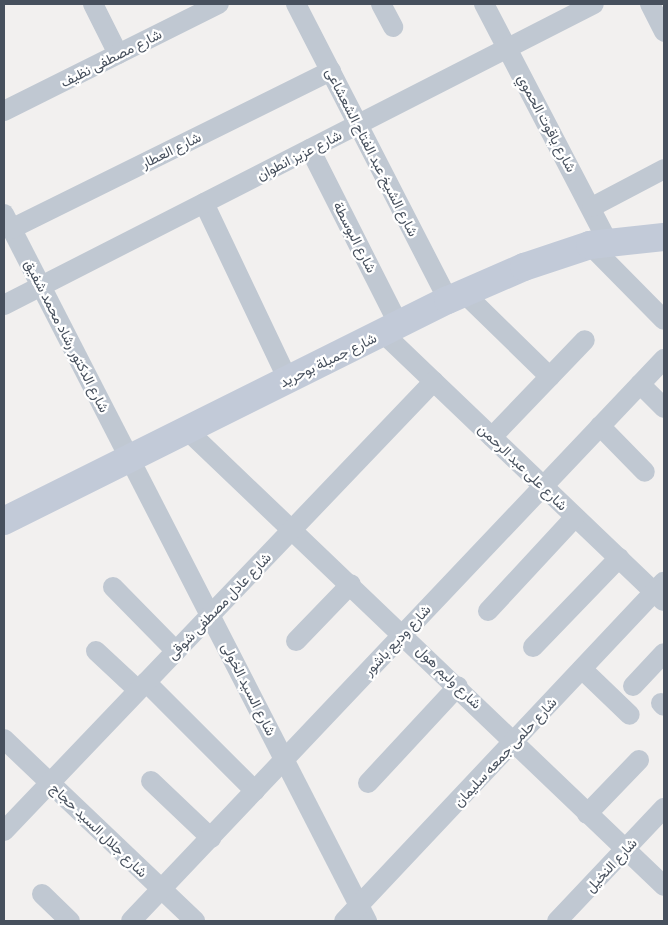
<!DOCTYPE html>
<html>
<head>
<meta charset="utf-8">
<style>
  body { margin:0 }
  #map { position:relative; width:668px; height:925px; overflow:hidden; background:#f2f0ef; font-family:"Roboto Condensed",Vazirmatn,sans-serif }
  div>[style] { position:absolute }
  .street>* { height:20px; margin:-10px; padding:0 10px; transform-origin:10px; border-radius:10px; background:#c0c8d2 }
  .secondary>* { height:28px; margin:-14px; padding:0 14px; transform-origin:14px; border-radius:14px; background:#c2cad8 }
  span { translate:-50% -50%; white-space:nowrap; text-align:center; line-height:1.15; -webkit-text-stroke:4.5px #fff; paint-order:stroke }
  .street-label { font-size:14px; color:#47505d }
  .frame { position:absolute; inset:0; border:5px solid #47505d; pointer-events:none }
</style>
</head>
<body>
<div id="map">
  <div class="street">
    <i style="left:93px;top:4px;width:56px;rotate:63.4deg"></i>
    <i style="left:296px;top:4px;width:333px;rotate:62.8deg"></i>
    <i style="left:381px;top:4px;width:26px;rotate:62deg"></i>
    <i style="left:484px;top:4px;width:268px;rotate:62.5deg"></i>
    <i style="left:650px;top:4px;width:31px;rotate:63deg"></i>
    <i style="left:4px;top:111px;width:240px;rotate:-26.5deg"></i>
    <i style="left:310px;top:149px;width:197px;rotate:63.2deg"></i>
    <i style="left:204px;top:203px;width:196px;rotate:64.6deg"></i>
    <i style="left:592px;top:207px;width:81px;rotate:-27.8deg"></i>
    <i style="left:4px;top:214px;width:795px;rotate:62.82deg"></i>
    <i style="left:11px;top:229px;width:357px;rotate:-26.3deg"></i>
    <i style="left:590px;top:245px;width:105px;rotate:45.4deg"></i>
    <i style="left:464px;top:293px;width:120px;rotate:44.3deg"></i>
    <i style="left:4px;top:305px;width:662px;rotate:-27.03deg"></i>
    <i style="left:383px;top:333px;width:388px;rotate:43.7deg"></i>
    <i style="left:640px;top:384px;width:34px;rotate:45deg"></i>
    <i style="left:600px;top:426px;width:64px;rotate:45.6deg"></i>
    <i style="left:187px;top:430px;width:660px;rotate:43.71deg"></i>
    <i style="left:492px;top:437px;width:134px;rotate:-46.2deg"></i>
    <i style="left:113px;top:587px;width:90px;rotate:45.5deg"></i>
    <i style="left:488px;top:611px;width:128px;rotate:-47.2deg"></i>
    <i style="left:296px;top:641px;width:79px;rotate:-46deg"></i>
    <i style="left:533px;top:647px;width:124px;rotate:-46deg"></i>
    <i style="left:96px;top:651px;width:57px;rotate:42.9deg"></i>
    <i style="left:582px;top:669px;width:66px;rotate:43.8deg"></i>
    <i style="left:146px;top:682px;width:154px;rotate:45deg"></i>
    <i style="left:633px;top:686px;width:45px;rotate:-46.8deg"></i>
    <i style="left:661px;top:703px;width:4px;rotate:45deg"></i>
    <i style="left:4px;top:739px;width:264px;rotate:43.6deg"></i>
    <i style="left:151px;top:781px;width:83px;rotate:43.5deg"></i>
    <i style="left:368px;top:783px;width:132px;rotate:-47.1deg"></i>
    <i style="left:587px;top:814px;width:75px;rotate:-46.1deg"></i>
    <i style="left:4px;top:831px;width:622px;rotate:-46.3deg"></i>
    <i style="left:42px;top:894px;width:39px;rotate:44deg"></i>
    <i style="left:131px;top:921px;width:775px;rotate:-46.52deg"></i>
    <i style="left:344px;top:921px;width:466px;rotate:-46.7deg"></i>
    <i style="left:557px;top:921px;width:156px;rotate:-46.6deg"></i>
  </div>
  <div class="secondary">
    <i style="left:4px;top:521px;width:496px;rotate:-26.5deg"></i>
    <i style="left:448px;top:300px;width:83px;rotate:-23.5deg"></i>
    <i style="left:524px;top:267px;width:70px;rotate:-18.4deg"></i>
    <i style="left:590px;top:245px;width:74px;rotate:-6.2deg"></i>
  </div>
  <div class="street-label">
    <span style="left:111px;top:58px;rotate:-27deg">شارع مصطفى نظيف</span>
    <span style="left:547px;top:123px;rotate:62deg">شارع ياقوت الحموي</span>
    <span style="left:171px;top:150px;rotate:-26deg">شارع العطار</span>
    <span style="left:372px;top:152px;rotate:63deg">شارع الشيخ عبد الفتاح الشعشاعى</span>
    <span style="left:299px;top:155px;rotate:-27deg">شارع عزيز انطوان</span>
    <span style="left:355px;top:237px;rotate:63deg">شارع البوسطة</span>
    <span style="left:67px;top:336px;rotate:63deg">شارع الدكتور رشاد محمد شفيق</span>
    <span style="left:328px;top:360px;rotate:-26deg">شارع جميلة بوحريد</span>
    <span style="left:523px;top:467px;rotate:44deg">شارع على عبد الرحمن</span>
    <span style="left:219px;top:606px;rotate:-46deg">شارع عادل مصطفى شوقى</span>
    <span style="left:397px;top:640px;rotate:-47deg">شارع وديع باشور</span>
    <span style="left:449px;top:677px;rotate:44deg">شارع وليم هول</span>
    <span style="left:249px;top:689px;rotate:63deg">شارع السيد الخولى</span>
    <span style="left:505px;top:752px;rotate:-47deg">شارع حلمى جمعه سليمان</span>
    <span style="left:99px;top:830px;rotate:44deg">شارع جلال السيد حجاج</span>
    <span style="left:611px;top:865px;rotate:-47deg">شارع النخيل</span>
  </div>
  <div class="frame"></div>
</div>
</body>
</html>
